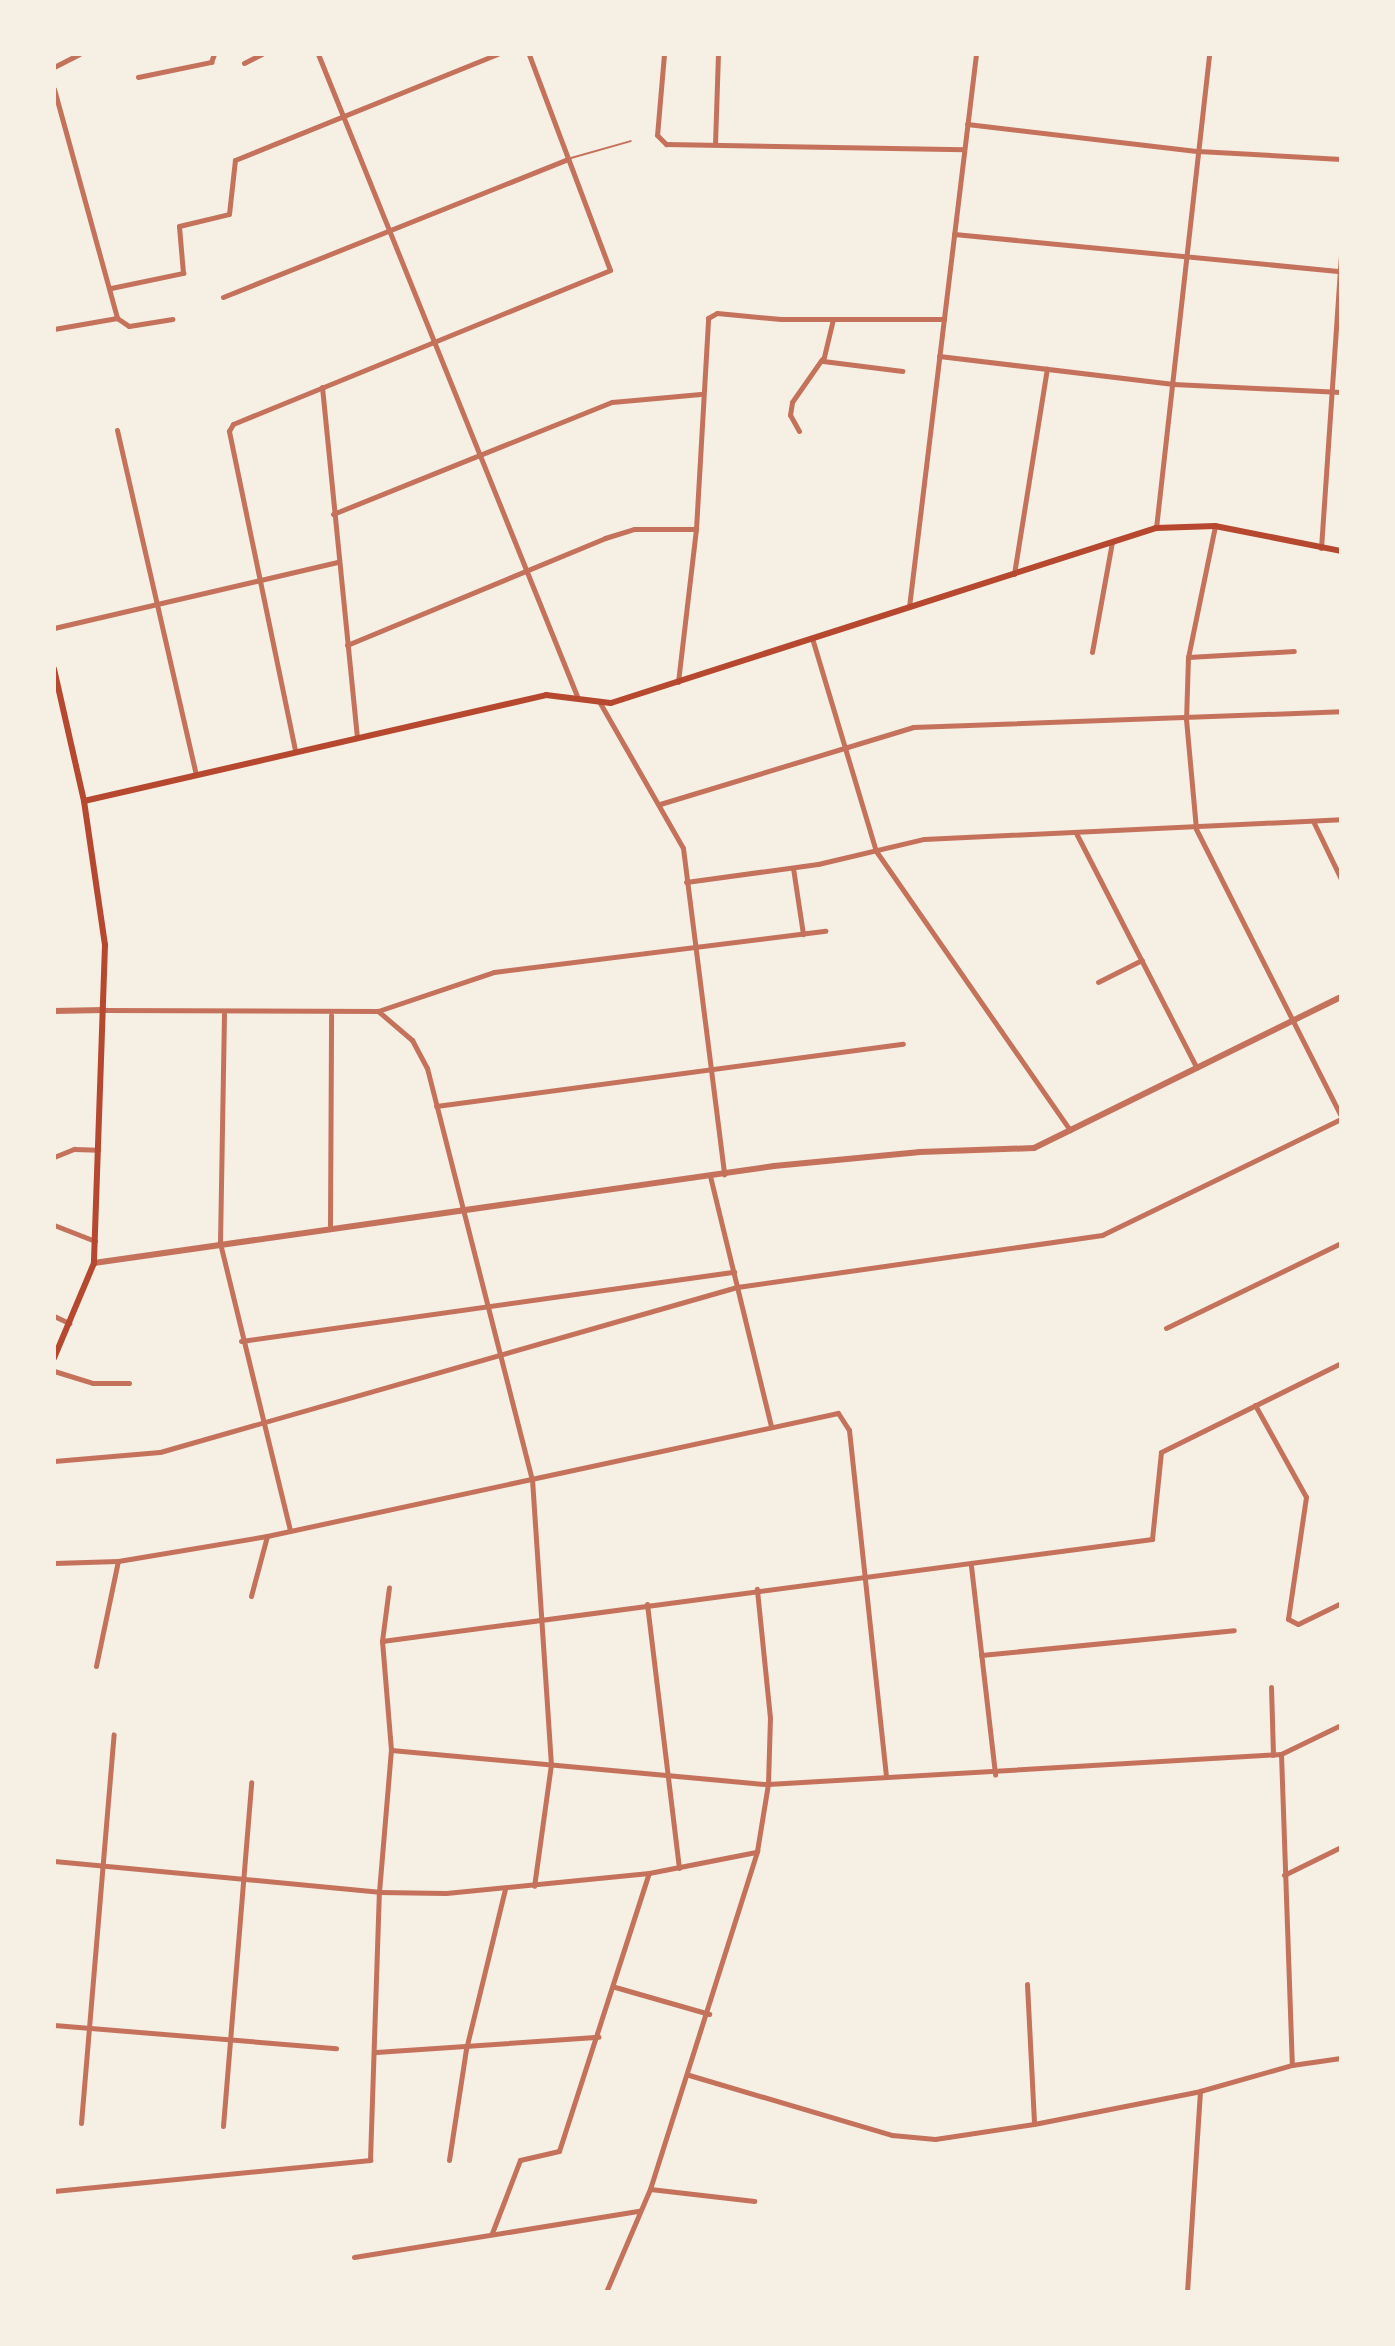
<!DOCTYPE html>
<html>
<head>
<meta charset="utf-8">
<style>
  body { margin:0 }
  #map { position:relative; width:1395px; height:2346px; overflow:hidden; background:#f6efe4; font-family:Karla,sans-serif }
  div>[style] { position:absolute }
  .service>* { height:2px; margin:-1px; padding:0 1px; transform-origin:1px; border-radius:1px; background:#c5725c }
  .minor>* { height:5px; margin:-2.5px; padding:0 2.5px; transform-origin:2.5px; border-radius:2.5px; background:#c5725c }
  .tertiary>* { height:6px; margin:-3px; padding:0 3px; transform-origin:3px; border-radius:3px; background:#c5725c }
  .secondary>* { height:6px; margin:-3px; padding:0 3px; transform-origin:3px; border-radius:3px; background:#b5482f }
  span { translate:-50% -50%; white-space:nowrap; text-align:center; line-height:1.15; -webkit-text-stroke:8px #f6efe4; paint-order:stroke }
  .frame { position:absolute; inset:0; border:56px solid #f6efe4; pointer-events:none }
</style>
</head>
<body>
<div id="map">
  <div class="service">
    <i style="left:571px;top:158px;width:62px;rotate:-15.8deg"></i>
  </div>
  <div class="minor">
    <i style="left:318px;top:54px;width:692px;rotate:68.03deg"></i>
    <i style="left:664px;top:54px;width:81px;rotate:94.9deg"></i>
    <i style="left:657px;top:135px;width:13px;rotate:45deg"></i>
    <i style="left:666px;top:144px;width:298px;rotate:1deg"></i>
    <i style="left:244px;top:63px;width:20px;rotate:-27deg"></i>
    <i style="left:54px;top:67px;width:28px;rotate:-27deg"></i>
    <i style="left:138px;top:77px;width:75px;rotate:-11.6deg"></i>
    <i style="left:211px;top:62px;width:9px;rotate:-69deg"></i>
    <i style="left:54px;top:89px;width:238px;rotate:74.6deg"></i>
    <i style="left:117px;top:318px;width:14px;rotate:34deg"></i>
    <i style="left:129px;top:326px;width:44px;rotate:-9.2deg"></i>
    <i style="left:967px;top:124px;width:233px;rotate:6.7deg"></i>
    <i style="left:1198px;top:151px;width:143px;rotate:3.2deg"></i>
    <i style="left:715px;top:144px;width:90px;rotate:-88.1deg"></i>
    <i style="left:954px;top:234px;width:388px;rotate:5.5deg"></i>
    <i style="left:111px;top:288px;width:74px;rotate:-11.8deg"></i>
    <i style="left:183px;top:273px;width:47px;rotate:-94.9deg"></i>
    <i style="left:179px;top:226px;width:51px;rotate:-13.5deg"></i>
    <i style="left:229px;top:214px;width:54px;rotate:-83.7deg"></i>
    <i style="left:235px;top:160px;width:283px;rotate:-22deg"></i>
    <i style="left:223px;top:297px;width:372px;rotate:-21.8deg"></i>
    <i style="left:833px;top:319px;width:43px;rotate:103.4deg"></i>
    <i style="left:823px;top:361px;width:80px;rotate:7.2deg"></i>
    <i style="left:54px;top:329px;width:64px;rotate:-9.9deg"></i>
    <i style="left:939px;top:356px;width:236px;rotate:6.8deg"></i>
    <i style="left:1173px;top:384px;width:168px;rotate:2.7deg"></i>
    <i style="left:322px;top:387px;width:350px;rotate:84.3deg"></i>
    <i style="left:117px;top:430px;width:353px;rotate:77.1deg"></i>
    <i style="left:799px;top:431px;width:18px;rotate:-119deg"></i>
    <i style="left:790px;top:415px;width:13px;rotate:-81deg"></i>
    <i style="left:792px;top:402px;width:52px;rotate:-55.1deg"></i>
    <i style="left:333px;top:514px;width:301px;rotate:-21.9deg"></i>
    <i style="left:612px;top:402px;width:89px;rotate:-5.1deg"></i>
    <i style="left:1215px;top:526px;width:134px;rotate:101.6deg"></i>
    <i style="left:1188px;top:657px;width:62px;rotate:91.8deg"></i>
    <i style="left:1186px;top:719px;width:110px;rotate:84.8deg"></i>
    <i style="left:1196px;top:829px;width:322px;rotate:63.2deg"></i>
    <i style="left:1156px;top:528px;width:477px;rotate:-83.6deg"></i>
    <i style="left:1321px;top:548px;width:292px;rotate:-86.1deg"></i>
    <i style="left:1014px;top:574px;width:208px;rotate:-80.9deg"></i>
    <i style="left:909px;top:607px;width:557px;rotate:-83.09deg"></i>
    <i style="left:54px;top:628px;width:291px;rotate:-13.1deg"></i>
    <i style="left:812px;top:638px;width:222px;rotate:73.3deg"></i>
    <i style="left:876px;top:851px;width:340px;rotate:55.2deg"></i>
    <i style="left:347px;top:645px;width:279px;rotate:-22.5deg"></i>
    <i style="left:605px;top:538px;width:30px;rotate:-17deg"></i>
    <i style="left:634px;top:529px;width:62px"></i>
    <i style="left:1092px;top:652px;width:112px;rotate:-79.7deg"></i>
    <i style="left:1188px;top:657px;width:106px;rotate:-3.2deg"></i>
    <i style="left:678px;top:682px;width:154px;rotate:-83.3deg"></i>
    <i style="left:696px;top:529px;width:211px;rotate:-86.7deg"></i>
    <i style="left:708px;top:318px;width:10px;rotate:-29deg"></i>
    <i style="left:717px;top:313px;width:64px;rotate:5.4deg"></i>
    <i style="left:781px;top:319px;width:163px"></i>
    <i style="left:600px;top:703px;width:167px;rotate:60.2deg"></i>
    <i style="left:683px;top:848px;width:329px;rotate:82.8deg"></i>
    <i style="left:295px;top:750px;width:326px;rotate:-101.7deg"></i>
    <i style="left:229px;top:431px;width:8px;rotate:-60deg"></i>
    <i style="left:233px;top:424px;width:407px;rotate:-22.2deg"></i>
    <i style="left:610px;top:270px;width:231px;rotate:-110.6deg"></i>
    <i style="left:660px;top:804px;width:264px;rotate:-16.9deg"></i>
    <i style="left:913px;top:727px;width:428px;rotate:-2.1deg"></i>
    <i style="left:1313px;top:821px;width:64px;rotate:64.2deg"></i>
    <i style="left:1076px;top:833px;width:264px;rotate:62.8deg"></i>
    <i style="left:793px;top:868px;width:67px;rotate:81.4deg"></i>
    <i style="left:686px;top:882px;width:133px;rotate:-7.8deg"></i>
    <i style="left:818px;top:864px;width:109px;rotate:-13.3deg"></i>
    <i style="left:924px;top:839px;width:417px;rotate:-2.7deg"></i>
    <i style="left:1098px;top:982px;width:49px;rotate:-26.6deg"></i>
    <i style="left:104px;top:1010px;width:274px;rotate:0.2deg"></i>
    <i style="left:378px;top:1011px;width:122px;rotate:-18.6deg"></i>
    <i style="left:494px;top:972px;width:334px;rotate:-7.1deg"></i>
    <i style="left:378px;top:1011px;width:45px;rotate:40.5deg"></i>
    <i style="left:412px;top:1040px;width:32px;rotate:62deg"></i>
    <i style="left:427px;top:1068px;width:424px;rotate:75.7deg"></i>
    <i style="left:532px;top:1479px;width:286px;rotate:86.2deg"></i>
    <i style="left:551px;top:1764px;width:123px;rotate:97.9deg"></i>
    <i style="left:224px;top:1014px;width:229px;rotate:91deg"></i>
    <i style="left:220px;top:1243px;width:296px;rotate:76.3deg"></i>
    <i style="left:436px;top:1106px;width:471px;rotate:-7.6deg"></i>
    <i style="left:54px;top:1157px;width:22px;rotate:-22deg"></i>
    <i style="left:74px;top:1149px;width:24px;rotate:2deg"></i>
    <i style="left:710px;top:1176px;width:258px;rotate:76.3deg"></i>
    <i style="left:54px;top:1225px;width:44px;rotate:21.3deg"></i>
    <i style="left:330px;top:1225px;width:210px;rotate:-89.7deg"></i>
    <i style="left:54px;top:1316px;width:17px;rotate:25deg"></i>
    <i style="left:1166px;top:1328px;width:195px;rotate:-25.9deg"></i>
    <i style="left:241px;top:1341px;width:498px;rotate:-8deg"></i>
    <i style="left:54px;top:1371px;width:41px;rotate:17.1deg"></i>
    <i style="left:93px;top:1383px;width:36px"></i>
    <i style="left:1255px;top:1405px;width:105px;rotate:61deg"></i>
    <i style="left:1306px;top:1497px;width:123px;rotate:98.4deg"></i>
    <i style="left:1288px;top:1619px;width:11px;rotate:27deg"></i>
    <i style="left:1298px;top:1624px;width:48px;rotate:-26deg"></i>
    <i style="left:54px;top:1461px;width:106px;rotate:-4.9deg"></i>
    <i style="left:160px;top:1452px;width:600px;rotate:-15.96deg"></i>
    <i style="left:737px;top:1287px;width:369px;rotate:-8.1deg"></i>
    <i style="left:1102px;top:1235px;width:266px;rotate:-25.9deg"></i>
    <i style="left:54px;top:1563px;width:64px;rotate:-1.8deg"></i>
    <i style="left:118px;top:1561px;width:151px;rotate:-9.5deg"></i>
    <i style="left:267px;top:1536px;width:584px;rotate:-12.16deg"></i>
    <i style="left:838px;top:1413px;width:20px;rotate:57deg"></i>
    <i style="left:849px;top:1430px;width:348px;rotate:83.9deg"></i>
    <i style="left:971px;top:1566px;width:210px;rotate:83.4deg"></i>
    <i style="left:251px;top:1596px;width:62px;rotate:-75.1deg"></i>
    <i style="left:647px;top:1604px;width:266px;rotate:83.1deg"></i>
    <i style="left:382px;top:1641px;width:777px;rotate:-7.55deg"></i>
    <i style="left:1152px;top:1539px;width:87px;rotate:-84.1deg"></i>
    <i style="left:1161px;top:1452px;width:201px;rotate:-26.3deg"></i>
    <i style="left:981px;top:1655px;width:254px;rotate:-5.6deg"></i>
    <i style="left:96px;top:1666px;width:107px;rotate:-78.2deg"></i>
    <i style="left:1271px;top:1687px;width:68px;rotate:88.3deg"></i>
    <i style="left:391px;top:1750px;width:379px;rotate:5.2deg"></i>
    <i style="left:768px;top:1784px;width:514px;rotate:-3.35deg"></i>
    <i style="left:1281px;top:1754px;width:67px;rotate:-25.8deg"></i>
    <i style="left:1281px;top:1754px;width:311px;rotate:88deg"></i>
    <i style="left:54px;top:1861px;width:326px;rotate:5.4deg"></i>
    <i style="left:379px;top:1892px;width:67px;rotate:0.9deg"></i>
    <i style="left:446px;top:1893px;width:204px;rotate:-5.6deg"></i>
    <i style="left:649px;top:1873px;width:109px;rotate:-11.1deg"></i>
    <i style="left:1284px;top:1875px;width:64px;rotate:-26.2deg"></i>
    <i style="left:1027px;top:1984px;width:140px;rotate:87.1deg"></i>
    <i style="left:615px;top:1987px;width:98px;rotate:16deg"></i>
    <i style="left:54px;top:2025px;width:283px;rotate:4.7deg"></i>
    <i style="left:376px;top:2052px;width:223px;rotate:-3.9deg"></i>
    <i style="left:689px;top:2075px;width:212px;rotate:16.5deg"></i>
    <i style="left:892px;top:2135px;width:43px;rotate:5.3deg"></i>
    <i style="left:935px;top:2139px;width:100px;rotate:-8.6deg"></i>
    <i style="left:1034px;top:2124px;width:169px;rotate:-11.2deg"></i>
    <i style="left:1200px;top:2091px;width:96px;rotate:-15.8deg"></i>
    <i style="left:1292px;top:2065px;width:49px;rotate:-8.1deg"></i>
    <i style="left:81px;top:2123px;width:390px;rotate:-85.2deg"></i>
    <i style="left:223px;top:2126px;width:345px;rotate:-85.3deg"></i>
    <i style="left:449px;top:2160px;width:112px;rotate:-81.3deg"></i>
    <i style="left:466px;top:2049px;width:165px;rotate:-76.3deg"></i>
    <i style="left:650px;top:2189px;width:105px;rotate:6.6deg"></i>
    <i style="left:54px;top:2191px;width:318px;rotate:-5.6deg"></i>
    <i style="left:370px;top:2160px;width:268px;rotate:-88.1deg"></i>
    <i style="left:379px;top:1892px;width:143px;rotate:-85.2deg"></i>
    <i style="left:391px;top:1750px;width:109px;rotate:-94.7deg"></i>
    <i style="left:382px;top:1641px;width:54px;rotate:-82.6deg"></i>
    <i style="left:492px;top:2233px;width:78px;rotate:-69deg"></i>
    <i style="left:520px;top:2160px;width:40px;rotate:-13deg"></i>
    <i style="left:559px;top:2151px;width:292px;rotate:-72.1deg"></i>
    <i style="left:354px;top:2257px;width:289px;rotate:-9.2deg"></i>
    <i style="left:606px;top:2292px;width:112px;rotate:-66.9deg"></i>
    <i style="left:650px;top:2189px;width:355px;rotate:-72.4deg"></i>
    <i style="left:757px;top:1851px;width:68px;rotate:-80.7deg"></i>
    <i style="left:768px;top:1784px;width:66px;rotate:-88.3deg"></i>
    <i style="left:770px;top:1718px;width:130px;rotate:-95.8deg"></i>
    <i style="left:1187px;top:2292px;width:201px;rotate:-86.3deg"></i>
  </div>
  <div class="tertiary">
    <i style="left:54px;top:1011px;width:50px;rotate:-1.1deg"></i>
    <i style="left:94px;top:1263px;width:687px;rotate:-8.12deg"></i>
    <i style="left:774px;top:1166px;width:147px;rotate:-5.5deg"></i>
    <i style="left:920px;top:1152px;width:114px;rotate:-2deg"></i>
    <i style="left:1034px;top:1148px;width:342px;rotate:-26.2deg"></i>
  </div>
  <div class="secondary">
    <i style="left:54px;top:669px;width:135px;rotate:77.2deg"></i>
    <i style="left:84px;top:801px;width:146px;rotate:81.7deg"></i>
    <i style="left:105px;top:945px;width:318px;rotate:92deg"></i>
    <i style="left:94px;top:1263px;width:103px;rotate:112.8deg"></i>
    <i style="left:84px;top:801px;width:474px;rotate:-12.9deg"></i>
    <i style="left:546px;top:695px;width:65px;rotate:7deg"></i>
    <i style="left:611px;top:703px;width:572px;rotate:-17.8deg"></i>
    <i style="left:1156px;top:528px;width:59px;rotate:-1.9deg"></i>
    <i style="left:1215px;top:526px;width:128px;rotate:11.2deg"></i>
  </div>
  <div class="frame"></div>
</div>
</body>
</html>
